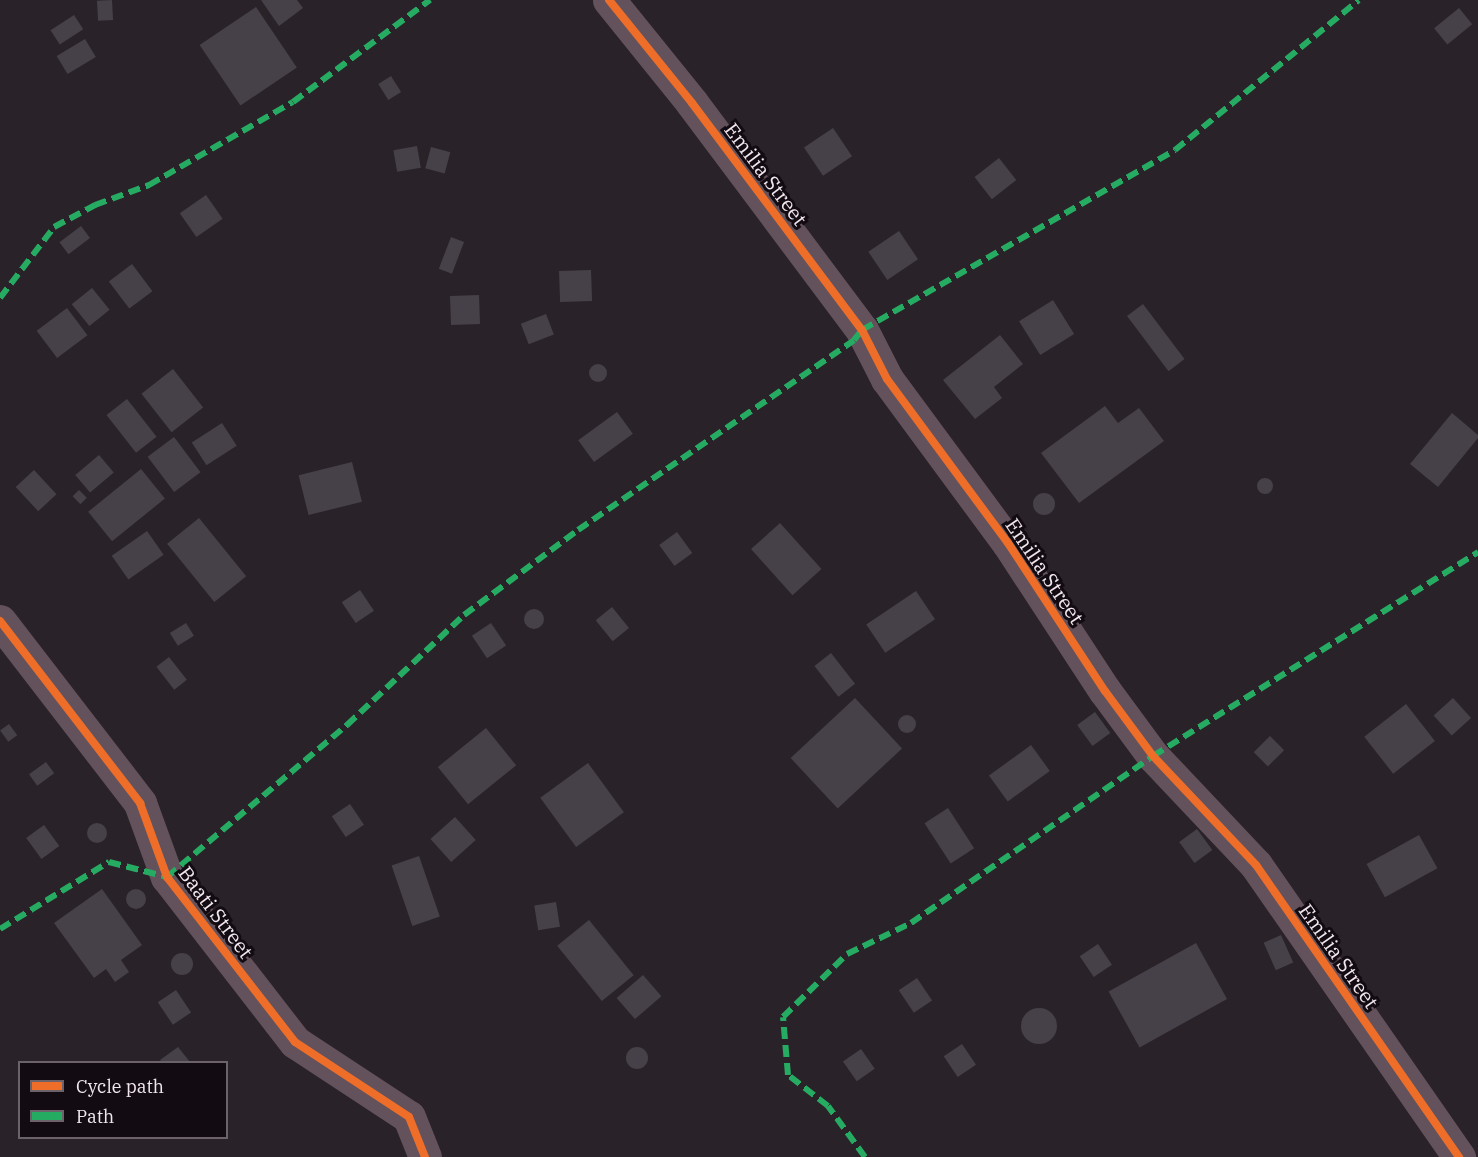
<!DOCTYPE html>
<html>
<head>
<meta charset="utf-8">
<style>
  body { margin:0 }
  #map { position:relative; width:1478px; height:1157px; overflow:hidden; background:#2a2229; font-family:"IBM Plex Serif",serif }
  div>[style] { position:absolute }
  .building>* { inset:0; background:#464048; transform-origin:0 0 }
  .round { border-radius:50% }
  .street>* { height:33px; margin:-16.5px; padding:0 16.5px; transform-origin:16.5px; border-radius:16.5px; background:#63525b }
  .quiet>* { height:6px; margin-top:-3px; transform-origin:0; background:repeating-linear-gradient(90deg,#26ab63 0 12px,transparent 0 18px) }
  .cycleway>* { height:8px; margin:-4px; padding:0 4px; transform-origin:4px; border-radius:4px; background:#ee6e29 }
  span { translate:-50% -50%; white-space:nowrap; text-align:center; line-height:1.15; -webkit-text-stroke:6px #120b11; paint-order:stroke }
  .street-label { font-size:20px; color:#f2e7f0 }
  .legend { position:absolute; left:18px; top:1061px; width:210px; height:78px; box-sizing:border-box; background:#120b11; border:2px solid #6c636a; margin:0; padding:8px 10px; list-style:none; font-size:18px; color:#f2e7f0 }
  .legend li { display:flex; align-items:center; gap:12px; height:30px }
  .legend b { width:30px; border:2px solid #6c636a }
</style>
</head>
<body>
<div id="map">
  <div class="building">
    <i style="left:112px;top:0;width:20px;height:15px;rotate:87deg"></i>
    <i style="clip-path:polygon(261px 0,297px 0,303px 8px,279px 26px)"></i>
    <i style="left:256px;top:7px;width:73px;height:68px;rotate:56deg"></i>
    <i style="left:1459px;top:8px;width:21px;height:32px;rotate:51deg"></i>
    <i style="left:74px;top:15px;width:17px;height:28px;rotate:57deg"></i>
    <i style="left:85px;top:39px;width:21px;height:33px;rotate:59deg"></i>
    <i style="left:391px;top:76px;width:19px;height:15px;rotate:58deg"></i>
    <i style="left:833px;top:128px;width:34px;height:35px;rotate:56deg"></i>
    <i style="left:417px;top:146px;width:22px;height:24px;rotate:80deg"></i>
    <i style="left:431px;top:147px;width:20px;height:22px;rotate:15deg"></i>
    <i style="left:999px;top:158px;width:28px;height:31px;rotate:52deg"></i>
    <i style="left:206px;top:195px;width:29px;height:32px;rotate:55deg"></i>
    <i style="left:81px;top:226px;width:15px;height:27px;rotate:53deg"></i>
    <i style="left:899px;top:231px;width:34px;height:37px;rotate:56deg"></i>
    <i style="left:451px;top:237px;width:14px;height:34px;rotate:21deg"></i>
    <i style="left:132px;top:264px;width:34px;height:29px;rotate:53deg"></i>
    <i style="left:591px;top:270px;width:31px;height:32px;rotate:88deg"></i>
    <i style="left:92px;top:288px;width:28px;height:26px;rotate:51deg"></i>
    <i style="left:479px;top:295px;width:29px;height:29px;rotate:88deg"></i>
    <i style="left:1053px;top:300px;width:40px;height:40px;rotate:58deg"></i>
    <i style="left:1143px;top:304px;width:69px;height:20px;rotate:53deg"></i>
    <i style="left:67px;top:308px;width:34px;height:38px;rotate:53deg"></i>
    <i style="left:546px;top:314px;width:22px;height:27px;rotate:69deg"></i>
    <i style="clip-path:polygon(1000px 335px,1023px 364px,994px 387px,1002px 398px,975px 419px,943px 380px)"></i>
    <i class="round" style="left:589px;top:364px;width:18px;height:18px"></i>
    <i style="left:173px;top:369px;width:49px;height:40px;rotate:52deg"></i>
    <i style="left:127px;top:399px;width:48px;height:26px;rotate:52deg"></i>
    <i style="clip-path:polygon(1105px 406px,1118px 423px,1139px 408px,1164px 441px,1079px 503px,1041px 453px)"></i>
    <i style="left:617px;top:412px;width:27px;height:48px;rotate:54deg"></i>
    <i style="clip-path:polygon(1452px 413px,1478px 435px,1478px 438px,1438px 487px,1410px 464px)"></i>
    <i style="left:222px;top:423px;width:27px;height:36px;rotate:57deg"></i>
    <i style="left:174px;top:437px;width:44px;height:33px;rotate:53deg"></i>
    <i style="left:99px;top:455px;width:23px;height:31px;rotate:50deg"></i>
    <i style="left:352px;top:462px;width:41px;height:55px;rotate:76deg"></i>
    <i style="left:141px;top:469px;width:38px;height:68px;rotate:51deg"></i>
    <i style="left:34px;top:470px;width:33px;height:25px;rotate:47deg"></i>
    <i class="round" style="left:1257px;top:478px;width:16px;height:16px"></i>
    <i style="left:79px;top:490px;width:11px;height:9px;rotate:45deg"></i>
    <i class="round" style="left:1033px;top:493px;width:22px;height:22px"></i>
    <i style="left:199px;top:518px;width:75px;height:41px;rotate:51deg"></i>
    <i style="left:780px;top:523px;width:62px;height:39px;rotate:48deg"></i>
    <i style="left:147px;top:531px;width:29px;height:43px;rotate:55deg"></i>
    <i style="left:677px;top:532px;width:26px;height:22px;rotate:54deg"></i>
    <i style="left:360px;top:590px;width:25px;height:22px;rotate:56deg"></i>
    <i style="left:916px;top:591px;width:34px;height:60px;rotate:56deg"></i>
    <i style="left:612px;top:607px;width:27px;height:21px;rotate:51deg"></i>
    <i class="round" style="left:524px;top:609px;width:20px;height:20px"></i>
    <i style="left:186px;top:623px;width:15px;height:19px;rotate:58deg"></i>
    <i style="left:491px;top:623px;width:27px;height:23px;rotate:56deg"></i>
    <i style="left:831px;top:653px;width:39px;height:21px;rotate:52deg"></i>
    <i style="left:169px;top:657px;width:29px;height:16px;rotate:52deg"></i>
    <i style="left:855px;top:698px;width:69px;height:88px;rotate:47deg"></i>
    <i style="left:1453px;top:698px;width:27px;height:26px;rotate:48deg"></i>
    <i style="left:1406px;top:704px;width:47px;height:53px;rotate:52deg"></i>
    <i style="left:1095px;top:712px;width:26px;height:22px;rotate:54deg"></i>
    <i class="round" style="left:898px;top:715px;width:18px;height:18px"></i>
    <i style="left:9px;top:724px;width:14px;height:11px;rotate:54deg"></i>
    <i style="left:486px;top:728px;width:48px;height:62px;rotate:51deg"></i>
    <i style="left:1270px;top:736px;width:20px;height:23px;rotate:45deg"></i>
    <i style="left:1031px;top:745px;width:32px;height:52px;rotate:54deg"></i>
    <i style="left:46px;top:762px;width:14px;height:21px;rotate:54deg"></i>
    <i style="left:588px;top:763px;width:61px;height:59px;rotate:54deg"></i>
    <i style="left:350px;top:804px;width:25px;height:22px;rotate:56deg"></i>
    <i style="left:948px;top:808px;width:48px;height:28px;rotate:57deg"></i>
    <i style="left:455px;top:817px;width:31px;height:33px;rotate:48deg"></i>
    <i class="round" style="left:87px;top:823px;width:20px;height:20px"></i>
    <i style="left:44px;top:825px;width:26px;height:22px;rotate:54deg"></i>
    <i style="left:1197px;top:829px;width:26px;height:22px;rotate:54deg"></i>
    <i style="left:1419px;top:835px;width:38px;height:60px;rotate:61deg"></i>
    <i style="left:419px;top:856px;width:64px;height:29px;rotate:71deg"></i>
    <i class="round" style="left:126px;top:889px;width:20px;height:20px"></i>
    <i style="clip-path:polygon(102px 889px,142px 945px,121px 960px,129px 972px,115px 982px,106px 969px,94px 978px,54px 923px)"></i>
    <i style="left:556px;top:902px;width:25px;height:22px;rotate:81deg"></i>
    <i style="left:589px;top:920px;width:71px;height:41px;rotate:51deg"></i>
    <i style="left:1281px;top:935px;width:30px;height:19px;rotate:66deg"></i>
    <i style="left:1196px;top:943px;width:64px;height:100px;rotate:61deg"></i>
    <i style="left:1098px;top:944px;width:25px;height:22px;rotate:56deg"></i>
    <i class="round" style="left:171px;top:953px;width:22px;height:22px"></i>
    <i style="left:643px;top:975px;width:28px;height:35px;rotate:49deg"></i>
    <i style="left:917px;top:978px;width:27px;height:22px;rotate:56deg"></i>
    <i style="left:176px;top:990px;width:27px;height:22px;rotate:56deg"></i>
    <i class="round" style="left:1021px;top:1008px;width:36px;height:36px"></i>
    <i style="left:962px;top:1044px;width:25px;height:22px;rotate:56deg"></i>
    <i style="clip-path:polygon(178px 1047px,190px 1062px,162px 1062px,160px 1060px)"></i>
    <i class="round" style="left:626px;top:1047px;width:22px;height:22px"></i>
    <i style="left:861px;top:1049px;width:24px;height:22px;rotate:55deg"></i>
  </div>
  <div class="street">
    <i style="left:609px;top:0;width:132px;rotate:51.1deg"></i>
    <i style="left:692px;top:103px;width:284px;rotate:53.2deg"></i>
    <i style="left:862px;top:330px;width:55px;rotate:63deg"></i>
    <i style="left:887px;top:379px;width:204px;rotate:53.6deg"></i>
    <i style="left:1008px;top:543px;width:177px;rotate:56.8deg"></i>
    <i style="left:1105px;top:691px;width:81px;rotate:53.6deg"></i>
    <i style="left:1153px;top:756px;width:150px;rotate:46.6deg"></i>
    <i style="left:1256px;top:865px;width:356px;rotate:55.2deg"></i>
    <i style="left:0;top:621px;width:230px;rotate:52.4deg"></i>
    <i style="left:140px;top:803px;width:79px;rotate:70deg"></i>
    <i style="left:167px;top:877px;width:209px;rotate:52.2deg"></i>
    <i style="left:295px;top:1042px;width:136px;rotate:33.3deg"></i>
    <i style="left:409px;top:1117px;width:43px;rotate:68.2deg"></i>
  </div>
  <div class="quiet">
    <i style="left:0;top:298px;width:89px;rotate:-52.7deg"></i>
    <i style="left:54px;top:227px;width:47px;rotate:-28.2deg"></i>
    <i style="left:95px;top:205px;width:58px;rotate:-20.3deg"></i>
    <i style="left:149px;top:185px;width:166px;rotate:-30deg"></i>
    <i style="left:293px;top:102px;width:171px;rotate:-36.7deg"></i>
    <i style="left:0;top:929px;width:128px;rotate:-31.6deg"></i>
    <i style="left:109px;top:862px;width:60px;rotate:14.5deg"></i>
    <i style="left:167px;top:877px;width:236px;rotate:-40.2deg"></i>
    <i style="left:347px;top:725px;width:161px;rotate:-43.2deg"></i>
    <i style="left:464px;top:615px;width:142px;rotate:-36.7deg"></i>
    <i style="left:578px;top:530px;width:335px;rotate:-34.5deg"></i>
    <i style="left:854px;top:340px;width:13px;rotate:-51deg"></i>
    <i style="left:862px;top:330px;width:361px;rotate:-29.9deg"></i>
    <i style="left:1175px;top:150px;width:237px;rotate:-39.2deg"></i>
    <i style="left:865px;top:1157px;width:63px;rotate:-126deg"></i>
    <i style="left:828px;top:1106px;width:51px;rotate:-142.2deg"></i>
    <i style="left:788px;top:1075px;width:58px;rotate:-94.9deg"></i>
    <i style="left:783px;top:1017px;width:90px;rotate:-44.5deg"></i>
    <i style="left:847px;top:954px;width:71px;rotate:-25.8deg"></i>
    <i style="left:911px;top:923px;width:294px;rotate:-34.6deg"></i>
    <i style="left:1153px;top:756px;width:384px;rotate:-32.1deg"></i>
  </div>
  <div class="cycleway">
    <i style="left:609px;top:0;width:132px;rotate:51.1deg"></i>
    <i style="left:692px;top:103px;width:284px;rotate:53.2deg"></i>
    <i style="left:862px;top:330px;width:55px;rotate:63deg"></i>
    <i style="left:887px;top:379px;width:204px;rotate:53.6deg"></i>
    <i style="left:1008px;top:543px;width:177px;rotate:56.8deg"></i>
    <i style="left:1105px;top:691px;width:81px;rotate:53.6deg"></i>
    <i style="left:1153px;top:756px;width:150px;rotate:46.6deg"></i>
    <i style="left:1256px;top:865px;width:356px;rotate:55.2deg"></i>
    <i style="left:0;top:621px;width:230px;rotate:52.4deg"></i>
    <i style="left:140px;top:803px;width:79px;rotate:70deg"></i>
    <i style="left:167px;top:877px;width:209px;rotate:52.2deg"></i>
    <i style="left:295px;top:1042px;width:136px;rotate:33.3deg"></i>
    <i style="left:409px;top:1117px;width:43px;rotate:68.2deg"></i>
  </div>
  <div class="street-label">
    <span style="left:766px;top:174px;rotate:53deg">Emilia Street</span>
    <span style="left:1045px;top:571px;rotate:56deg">Emilia Street</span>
    <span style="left:216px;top:912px;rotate:53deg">Baati Street</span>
    <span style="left:1339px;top:956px;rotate:55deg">Emilia Street</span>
  </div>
  <ul class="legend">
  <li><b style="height:8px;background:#ee6e29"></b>Cycle path</li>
  <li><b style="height:8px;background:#26ab63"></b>Path</li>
  </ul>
</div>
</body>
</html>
